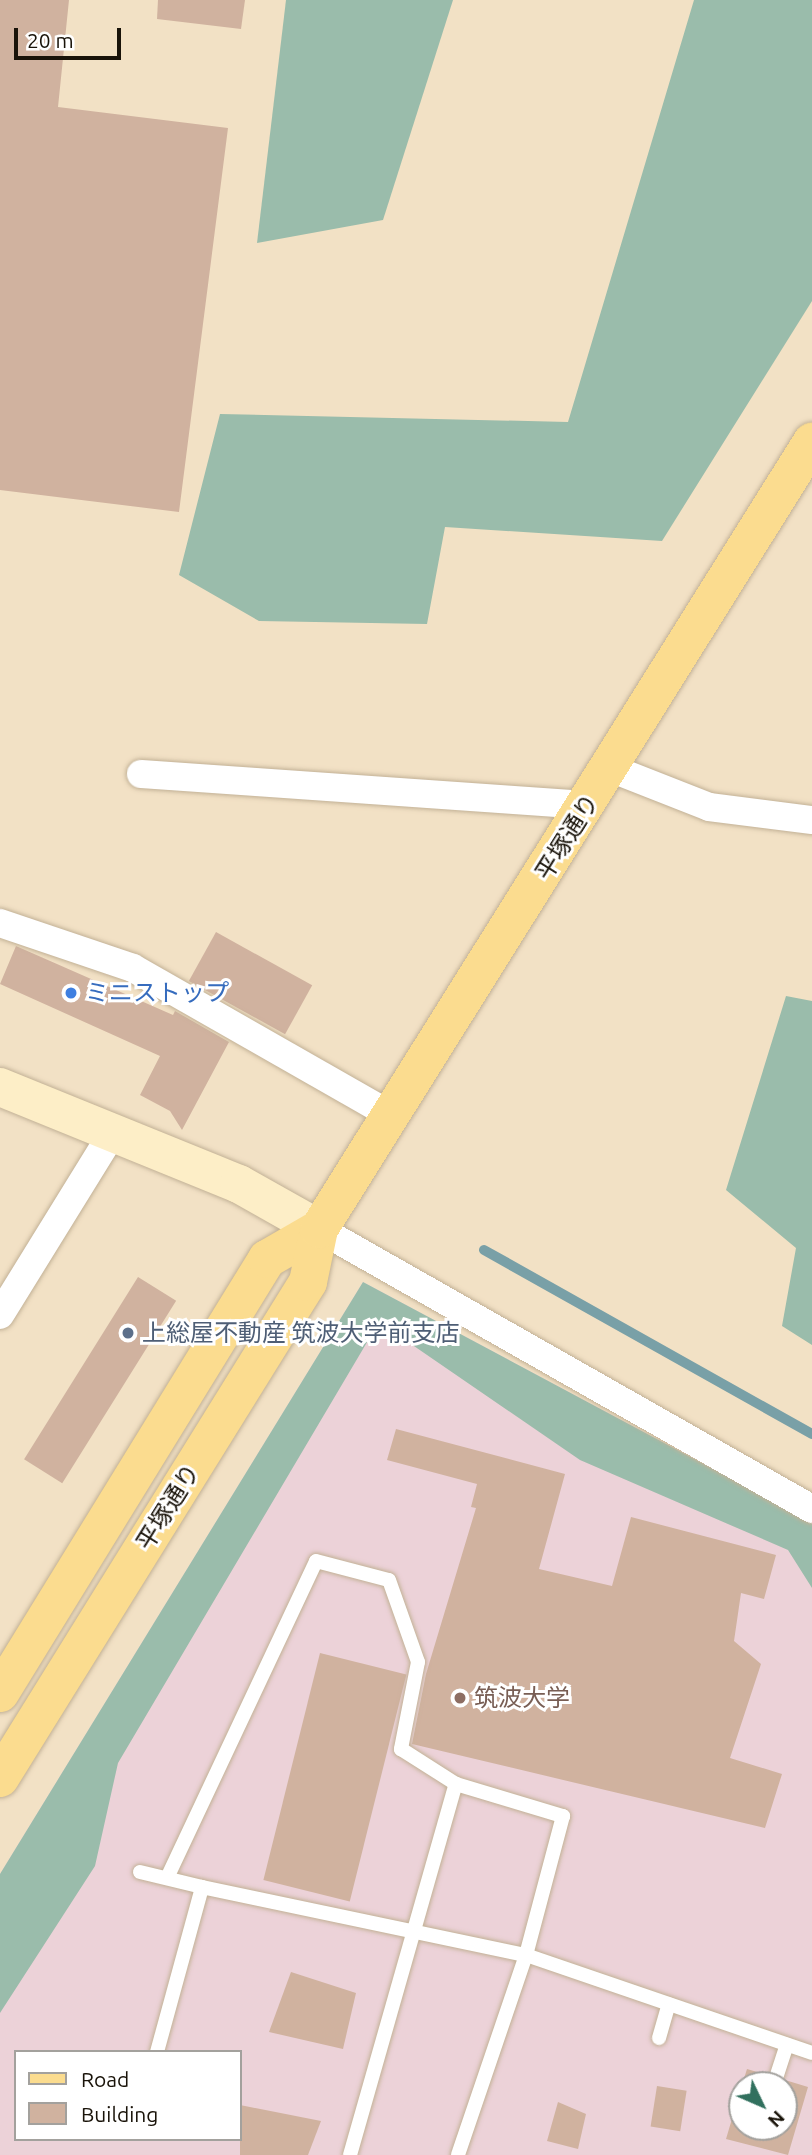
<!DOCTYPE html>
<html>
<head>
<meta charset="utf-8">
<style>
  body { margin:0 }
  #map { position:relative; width:812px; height:2155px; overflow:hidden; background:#f2e1c5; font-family:Ubuntu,"Noto Sans JP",sans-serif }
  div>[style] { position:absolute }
  .education>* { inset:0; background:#ecd2d8 }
  .forest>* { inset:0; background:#9abcab }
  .stream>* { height:10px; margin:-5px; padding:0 5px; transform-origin:5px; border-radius:5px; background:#79a0a7 }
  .building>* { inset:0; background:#d0b29f; transform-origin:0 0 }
  .roads { filter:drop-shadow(0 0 2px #c2b196) drop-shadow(0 0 2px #c2b196) }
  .lane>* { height:14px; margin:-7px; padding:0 7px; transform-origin:7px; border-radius:7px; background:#fff }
  .street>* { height:28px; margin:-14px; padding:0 14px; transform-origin:14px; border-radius:14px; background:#fff }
  .secondary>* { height:38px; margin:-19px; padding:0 19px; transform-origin:19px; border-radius:19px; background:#fdeec7 }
  .primary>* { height:38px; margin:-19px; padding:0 19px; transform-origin:19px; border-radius:19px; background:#fbdc8f }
  .dots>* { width:19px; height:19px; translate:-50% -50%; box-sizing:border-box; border:4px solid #fff; border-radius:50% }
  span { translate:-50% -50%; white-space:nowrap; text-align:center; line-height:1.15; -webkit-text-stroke:6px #fff; paint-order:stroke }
  .street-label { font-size:24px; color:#191309 }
  .shop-label { font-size:24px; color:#366cbe }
  .left { translate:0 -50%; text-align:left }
  .service-label { font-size:24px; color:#4e5e75 }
  .education-label { font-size:24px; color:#785e54 }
  .legend { position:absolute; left:14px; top:2050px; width:228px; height:91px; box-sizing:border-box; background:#fff; border:2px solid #a3a19d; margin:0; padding:9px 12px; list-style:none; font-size:21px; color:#191309 }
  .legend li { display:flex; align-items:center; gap:14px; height:35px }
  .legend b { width:35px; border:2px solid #a3a19d }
  .north { position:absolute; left:728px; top:2071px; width:70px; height:70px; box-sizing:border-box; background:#fff; border:2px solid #a3a19d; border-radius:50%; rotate:134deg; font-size:19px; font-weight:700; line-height:28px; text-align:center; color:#191309 }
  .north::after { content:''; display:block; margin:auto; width:24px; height:32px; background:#31705e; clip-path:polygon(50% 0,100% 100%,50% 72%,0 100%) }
  .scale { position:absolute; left:14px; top:28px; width:107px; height:32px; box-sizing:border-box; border:4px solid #191309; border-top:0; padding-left:9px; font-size:21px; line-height:24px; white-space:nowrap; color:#191309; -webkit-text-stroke:5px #fff; paint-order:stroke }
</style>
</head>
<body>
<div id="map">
  <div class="education">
    <i style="clip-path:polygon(evenodd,363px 1282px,812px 1522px,812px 2155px,0 2155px,0 1874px,363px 1282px,16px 2052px,240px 2052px,240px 2139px,16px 2139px,16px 2052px,363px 1282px,742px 2085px,784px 2085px,784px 2127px,742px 2127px,742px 2085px)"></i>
  </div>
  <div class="forest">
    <i style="clip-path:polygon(286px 0,453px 0,383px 220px,257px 243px)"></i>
    <i style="clip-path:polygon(694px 0,812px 0,812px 301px,662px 541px,445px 527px,427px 624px,259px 621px,179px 575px,220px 414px,568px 422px)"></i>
    <i style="clip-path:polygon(786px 996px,812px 1001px,812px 1345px,782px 1326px,796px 1248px,726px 1190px)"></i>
    <i style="clip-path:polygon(363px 1282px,812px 1522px,812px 1588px,788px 1550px,580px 1460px,379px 1322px,118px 1763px,95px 1866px,0 2013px,0 1874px)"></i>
  </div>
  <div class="stream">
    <i style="left:484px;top:1250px;width:376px;rotate:29.3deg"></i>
  </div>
  <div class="building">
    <i style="clip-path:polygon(0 0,69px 0,58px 107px,228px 128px,179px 512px,0 490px)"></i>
    <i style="clip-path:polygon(158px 0,245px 0,241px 29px,157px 19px)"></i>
    <i style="left:216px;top:932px;width:110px;height:56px;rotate:29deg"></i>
    <i style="clip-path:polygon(16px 946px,173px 1015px,175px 1011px,229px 1042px,182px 1130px,170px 1111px,140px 1095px,160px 1056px,0 984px)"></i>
    <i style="left:138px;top:1277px;width:45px;height:215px;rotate:32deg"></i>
    <i style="clip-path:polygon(396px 1429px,565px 1474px,539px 1569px,612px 1586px,631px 1517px,776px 1555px,764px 1599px,741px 1593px,734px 1641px,761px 1664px,730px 1758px,782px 1774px,765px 1828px,412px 1744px,426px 1674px,476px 1508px,471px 1507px,477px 1484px,387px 1460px)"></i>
    <i style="left:320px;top:1653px;width:89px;height:234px;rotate:14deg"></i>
    <i style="clip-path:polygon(291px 1972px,356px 1993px,343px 2049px,269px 2032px)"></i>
    <i style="clip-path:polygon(747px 2069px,767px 2075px,770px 2085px,742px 2085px)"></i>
    <i style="clip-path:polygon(785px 2080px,808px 2087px,788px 2155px,726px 2139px,742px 2085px,742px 2127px,784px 2127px)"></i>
    <i style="left:657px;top:2086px;width:30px;height:41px;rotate:9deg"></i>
    <i style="clip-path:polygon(558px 2102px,586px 2114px,578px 2149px,547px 2141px)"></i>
    <i style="clip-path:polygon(240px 2105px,321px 2121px,308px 2155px,240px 2155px)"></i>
  </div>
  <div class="roads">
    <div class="lane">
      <i style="left:140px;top:1872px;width:64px;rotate:13.6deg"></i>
      <i style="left:167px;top:1878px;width:350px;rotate:-64.8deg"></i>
      <i style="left:316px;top:1561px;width:75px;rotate:14.6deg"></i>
      <i style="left:389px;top:1580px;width:87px;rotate:70.5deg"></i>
      <i style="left:418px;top:1662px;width:89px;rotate:101.1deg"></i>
      <i style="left:401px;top:1749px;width:65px;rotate:32.5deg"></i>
      <i style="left:456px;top:1784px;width:112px;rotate:16.7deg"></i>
      <i style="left:563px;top:1816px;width:144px;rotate:104.9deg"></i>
      <i style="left:526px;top:1955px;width:211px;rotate:108.8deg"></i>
      <i style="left:659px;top:2038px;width:35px;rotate:-74deg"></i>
      <i style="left:157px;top:2052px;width:171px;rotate:-74.7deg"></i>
      <i style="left:202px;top:1887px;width:331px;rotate:11.9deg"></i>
      <i style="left:526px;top:1955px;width:302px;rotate:18.9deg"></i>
      <i style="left:776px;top:2078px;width:35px;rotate:-72deg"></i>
      <i style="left:350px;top:2155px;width:386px;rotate:-74.1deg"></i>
    </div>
    <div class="street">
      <i style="left:610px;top:768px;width:106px;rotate:21.5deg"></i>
      <i style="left:709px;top:807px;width:104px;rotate:7.2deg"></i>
      <i style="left:141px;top:774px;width:446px;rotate:4deg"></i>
      <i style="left:0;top:923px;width:140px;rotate:18.7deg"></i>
      <i style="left:133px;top:968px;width:297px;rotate:29.7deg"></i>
      <i style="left:319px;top:1229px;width:567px;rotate:29.59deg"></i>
      <i style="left:0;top:1315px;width:215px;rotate:-58.3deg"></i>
    </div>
    <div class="secondary">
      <i style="left:0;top:1087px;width:258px;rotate:22.1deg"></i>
      <i style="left:239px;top:1184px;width:92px;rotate:29.4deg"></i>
    </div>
    <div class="primary">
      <i style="left:0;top:1693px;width:510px;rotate:-58.4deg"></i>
      <i style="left:267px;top:1259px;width:60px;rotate:-30deg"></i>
      <i style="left:0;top:1778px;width:584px;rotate:-58.16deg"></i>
      <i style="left:308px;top:1282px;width:54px;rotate:-78.3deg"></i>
      <i style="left:319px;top:1229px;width:929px;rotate:-57.94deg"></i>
    </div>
  </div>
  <div class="dots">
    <i style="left:71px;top:993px;background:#3f7fe0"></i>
    <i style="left:128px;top:1333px;background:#5c6f8a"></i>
    <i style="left:460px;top:1698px;background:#8d6e63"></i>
  </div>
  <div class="street-label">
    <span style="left:567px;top:837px;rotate:-58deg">平塚通り</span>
    <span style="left:168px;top:1507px;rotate:-58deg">平塚通り</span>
  </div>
  <div class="shop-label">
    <span class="left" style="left:85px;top:993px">ミニストップ</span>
  </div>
  <div class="service-label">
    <span class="left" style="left:142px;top:1333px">上総屋不動産 筑波大学前支店</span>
  </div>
  <div class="education-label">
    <span class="left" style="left:474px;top:1698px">筑波大学</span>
  </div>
  <ul class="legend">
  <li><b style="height:9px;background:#fbdc8f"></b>Road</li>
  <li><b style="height:19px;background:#d0b29f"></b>Building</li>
  </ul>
  <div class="north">N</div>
  <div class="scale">20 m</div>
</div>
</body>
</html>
